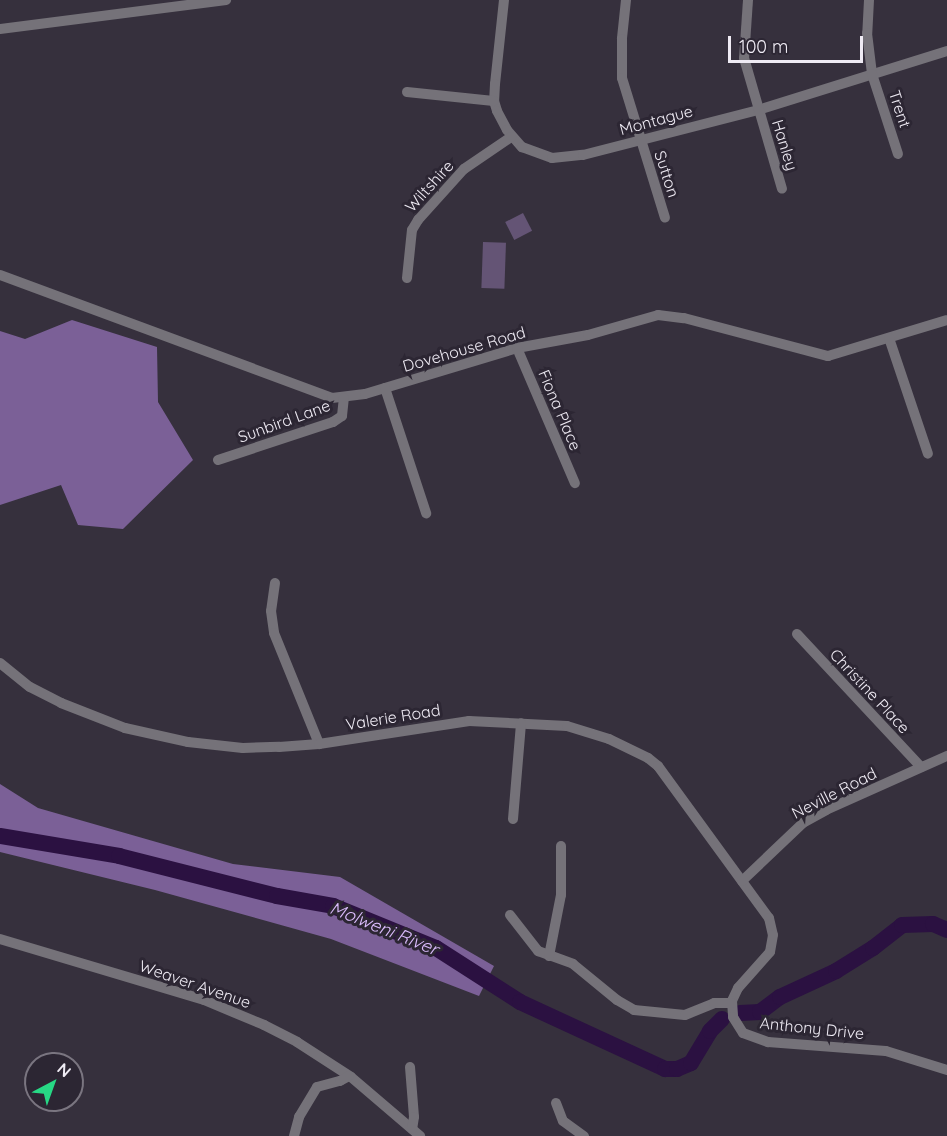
<!DOCTYPE html>
<html>
<head>
<meta charset="utf-8">
<style>
  body { margin:0 }
  #map { position:relative; width:947px; height:1136px; overflow:hidden; background:#36303d; font-family:Quicksand,sans-serif }
  div>[style] { position:absolute }
  .green>* { inset:0; background:#645475; transform-origin:0 0 }
  .forest>* { inset:0; background:#7b6097 }
  .river>* { height:16px; margin:-8px; padding:0 8px; transform-origin:8px; border-radius:8px; background:#2b1141 }
  .minor>* { height:10px; margin:-5px; padding:0 5px; transform-origin:5px; border-radius:5px; background:#757279 }
  span { translate:-50% -50%; white-space:nowrap; text-align:center; line-height:1.15; -webkit-text-stroke:6px #2c2633; paint-order:stroke }
  .street-label { font-size:16px; color:#efebf4 }
  .water-label { font-size:18px; color:#dbbcfd; font-style:italic }
  .north { position:absolute; left:24px; top:1052px; width:60px; height:60px; box-sizing:border-box; background:#2c2633; border:2px solid #7a7580; border-radius:50%; rotate:41deg; font-size:16px; font-weight:700; line-height:24px; text-align:center; color:#efebf4 }
  .north::after { content:''; display:block; margin:auto; width:21px; height:27px; background:#27d885; clip-path:polygon(50% 0,100% 100%,50% 72%,0 100%) }
  .scale { position:absolute; left:728px; top:36px; width:135px; height:27px; box-sizing:border-box; border:3px solid #efebf4; border-top:0; padding-left:8px; font-size:18px; line-height:21px; white-space:nowrap; color:#efebf4; -webkit-text-stroke:4px #2c2633; paint-order:stroke }
</style>
</head>
<body>
<div id="map">
  <div class="green">
    <i style="left:523px;top:213px;width:20px;height:20px;rotate:63deg"></i>
    <i style="left:483px;top:242px;width:23px;height:46px;rotate:2deg"></i>
  </div>
  <div class="forest">
    <i style="clip-path:polygon(72px 320px,157px 347px,158px 402px,193px 460px,123px 529px,78px 525px,61px 485px,0 505px,0 331px,25px 339px)"></i>
    <i style="clip-path:polygon(0 784px,38px 808px,233px 864px,340px 877px,494px 966px,479px 996px,331px 939px,155px 890px,0 852px)"></i>
  </div>
  <div class="river">
    <i style="left:0;top:836px;width:121px;rotate:9.5deg"></i>
    <i style="left:119px;top:856px;width:163px;rotate:14.2deg"></i>
    <i style="left:277px;top:896px;width:57px;rotate:10.1deg"></i>
    <i style="left:333px;top:906px;width:111px;rotate:22.2deg"></i>
    <i style="left:436px;top:948px;width:100px;rotate:32.7deg"></i>
    <i style="left:520px;top:1002px;width:160px;rotate:24.8deg"></i>
    <i style="left:665px;top:1069px;width:12px"></i>
    <i style="left:677px;top:1069px;width:15px;rotate:-23deg"></i>
    <i style="left:691px;top:1063px;width:37px;rotate:-59deg"></i>
    <i style="left:710px;top:1031px;width:17px;rotate:-45deg"></i>
    <i style="left:740px;top:1013px;width:20px;rotate:-3deg"></i>
    <i style="left:760px;top:1012px;width:25px;rotate:-37deg"></i>
    <i style="left:780px;top:997px;width:62px;rotate:-24.9deg"></i>
    <i style="left:836px;top:971px;width:44px;rotate:-31.9deg"></i>
    <i style="left:873px;top:948px;width:37px;rotate:-38deg"></i>
    <i style="left:902px;top:925px;width:31px;rotate:-2deg"></i>
    <i style="left:933px;top:924px;width:15px;rotate:23deg"></i>
  </div>
  <div class="minor">
    <i style="left:504px;top:0;width:84px;rotate:96.1deg"></i>
    <i style="left:495px;top:84px;width:17px;rotate:93deg"></i>
    <i style="left:494px;top:101px;width:10px;rotate:73deg"></i>
    <i style="left:497px;top:111px;width:21px;rotate:62deg"></i>
    <i style="left:507px;top:130px;width:23px;rotate:49deg"></i>
    <i style="left:522px;top:147px;width:32px;rotate:20deg"></i>
    <i style="left:552px;top:158px;width:31px;rotate:-6deg"></i>
    <i style="left:583px;top:155px;width:181px;rotate:-14.4deg"></i>
    <i style="left:758px;top:110px;width:198px;rotate:-17.3deg"></i>
    <i style="left:626px;top:0;width:39px;rotate:96deg"></i>
    <i style="left:622px;top:39px;width:39px;rotate:90deg"></i>
    <i style="left:622px;top:78px;width:146px;rotate:72.9deg"></i>
    <i style="left:748px;top:0;width:58px;rotate:93.9deg"></i>
    <i style="left:744px;top:58px;width:136px;rotate:73.8deg"></i>
    <i style="left:869px;top:0;width:33px;rotate:93deg"></i>
    <i style="left:867px;top:33px;width:41px;rotate:83deg"></i>
    <i style="left:872px;top:74px;width:84px;rotate:72deg"></i>
    <i style="left:0;top:29px;width:228px;rotate:-7.3deg"></i>
    <i style="left:407px;top:92px;width:87px;rotate:5.9deg"></i>
    <i style="left:0;top:275px;width:354px;rotate:20.3deg"></i>
    <i style="left:332px;top:398px;width:33px;rotate:-7deg"></i>
    <i style="left:365px;top:394px;width:159px;rotate:-16.8deg"></i>
    <i style="left:517px;top:348px;width:72px;rotate:-10.4deg"></i>
    <i style="left:588px;top:335px;width:73px;rotate:-15.9deg"></i>
    <i style="left:658px;top:315px;width:26px;rotate:7deg"></i>
    <i style="left:684px;top:318px;width:149px;rotate:14.8deg"></i>
    <i style="left:828px;top:356px;width:124px;rotate:-16.8deg"></i>
    <i style="left:407px;top:278px;width:48px;rotate:-84.1deg"></i>
    <i style="left:412px;top:230px;width:12px;rotate:-59deg"></i>
    <i style="left:418px;top:220px;width:69px;rotate:-48deg"></i>
    <i style="left:464px;top:169px;width:57px;rotate:-34.2deg"></i>
    <i style="left:889px;top:338px;width:122px;rotate:71.4deg"></i>
    <i style="left:517px;top:348px;width:147px;rotate:66.8deg"></i>
    <i style="left:385px;top:388px;width:132px;rotate:71.8deg"></i>
    <i style="left:218px;top:460px;width:121px;rotate:-18.3deg"></i>
    <i style="left:333px;top:422px;width:11px;rotate:-34deg"></i>
    <i style="left:342px;top:416px;width:18px;rotate:-84deg"></i>
    <i style="left:275px;top:583px;width:28px;rotate:98deg"></i>
    <i style="left:271px;top:611px;width:22px;rotate:82deg"></i>
    <i style="left:274px;top:633px;width:120px;rotate:67.9deg"></i>
    <i style="left:797px;top:634px;width:182px;rotate:47deg"></i>
    <i style="left:0;top:663px;width:38px;rotate:39deg"></i>
    <i style="left:30px;top:687px;width:35px;rotate:27deg"></i>
    <i style="left:61px;top:703px;width:69px;rotate:21.3deg"></i>
    <i style="left:125px;top:728px;width:65px;rotate:12.5deg"></i>
    <i style="left:188px;top:742px;width:55px;rotate:6.2deg"></i>
    <i style="left:243px;top:748px;width:36px;rotate:-2deg"></i>
    <i style="left:279px;top:747px;width:40px;rotate:-4.3deg"></i>
    <i style="left:319px;top:744px;width:152px;rotate:-8.7deg"></i>
    <i style="left:469px;top:721px;width:98px;rotate:2.9deg"></i>
    <i style="left:567px;top:726px;width:44px;rotate:17.2deg"></i>
    <i style="left:609px;top:739px;width:43px;rotate:26deg"></i>
    <i style="left:648px;top:758px;width:13px;rotate:39deg"></i>
    <i style="left:658px;top:766px;width:188px;rotate:53.9deg"></i>
    <i style="left:769px;top:918px;width:17px;rotate:77deg"></i>
    <i style="left:773px;top:935px;width:17px;rotate:100deg"></i>
    <i style="left:770px;top:952px;width:48px;rotate:131.6deg"></i>
    <i style="left:738px;top:988px;width:14px;rotate:115deg"></i>
    <i style="left:732px;top:1001px;width:16px;rotate:86deg"></i>
    <i style="left:733px;top:1017px;width:19px;rotate:58deg"></i>
    <i style="left:743px;top:1033px;width:27px;rotate:20deg"></i>
    <i style="left:768px;top:1042px;width:118px;rotate:4.4deg"></i>
    <i style="left:886px;top:1051px;width:64px;rotate:17.3deg"></i>
    <i style="left:513px;top:819px;width:96px;rotate:-85.2deg"></i>
    <i style="left:742px;top:881px;width:84px;rotate:-43.6deg"></i>
    <i style="left:803px;top:823px;width:26px;rotate:-29deg"></i>
    <i style="left:826px;top:810px;width:133px;rotate:-24.1deg"></i>
    <i style="left:510px;top:915px;width:46px;rotate:52.1deg"></i>
    <i style="left:538px;top:951px;width:37px;rotate:20deg"></i>
    <i style="left:573px;top:964px;width:57px;rotate:39.3deg"></i>
    <i style="left:617px;top:1000px;width:20px;rotate:30deg"></i>
    <i style="left:634px;top:1010px;width:51px;rotate:5.6deg"></i>
    <i style="left:685px;top:1015px;width:31px;rotate:-22deg"></i>
    <i style="left:714px;top:1003px;width:18px"></i>
    <i style="left:0;top:939px;width:213px;rotate:16.6deg"></i>
    <i style="left:204px;top:1000px;width:65px;rotate:22.6deg"></i>
    <i style="left:264px;top:1025px;width:37px;rotate:27deg"></i>
    <i style="left:297px;top:1042px;width:64px;rotate:32.9deg"></i>
    <i style="left:351px;top:1077px;width:91px;rotate:40.5deg"></i>
    <i style="left:549px;top:956px;width:62px;rotate:-78.9deg"></i>
    <i style="left:561px;top:895px;width:49px;rotate:-90deg"></i>
    <i style="left:410px;top:1067px;width:50px;rotate:85.4deg"></i>
    <i style="left:414px;top:1117px;width:12px;rotate:99deg"></i>
    <i style="left:556px;top:1103px;width:19px;rotate:69deg"></i>
    <i style="left:563px;top:1121px;width:26px;rotate:36deg"></i>
    <i style="left:294px;top:1136px;width:20px;rotate:-75deg"></i>
    <i style="left:299px;top:1117px;width:35px;rotate:-59deg"></i>
    <i style="left:317px;top:1087px;width:24px;rotate:-15deg"></i>
    <i style="left:340px;top:1081px;width:10px;rotate:-29deg"></i>
  </div>
  <div class="street-label">
    <span style="left:900px;top:109px;rotate:72deg">Trent</span>
    <span style="left:656px;top:120px;rotate:-15deg">Montague</span>
    <span style="left:785px;top:145px;rotate:73deg">Hanley</span>
    <span style="left:667px;top:174px;rotate:72deg">Sutton</span>
    <span style="left:429px;top:186px;rotate:-48deg">Wiltshire</span>
    <span style="left:464px;top:349px;rotate:-16deg">Dovehouse Road</span>
    <span style="left:560px;top:410px;rotate:67deg">Fiona Place</span>
    <span style="left:284px;top:421px;rotate:-20deg">Sunbird Lane</span>
    <span style="left:870px;top:691px;rotate:47deg">Christine Place</span>
    <span style="left:393px;top:717px;rotate:-9deg">Valerie Road</span>
    <span style="left:834px;top:793px;rotate:-27deg">Neville Road</span>
    <span style="left:195px;top:984px;rotate:19deg">Weaver Avenue</span>
    <span style="left:812px;top:1028px;rotate:6deg">Anthony Drive</span>
  </div>
  <div class="water-label">
    <span style="left:384px;top:929px;rotate:22deg">Molweni River</span>
  </div>
  <div class="north">N</div>
  <div class="scale">100 m</div>
</div>
</body>
</html>
